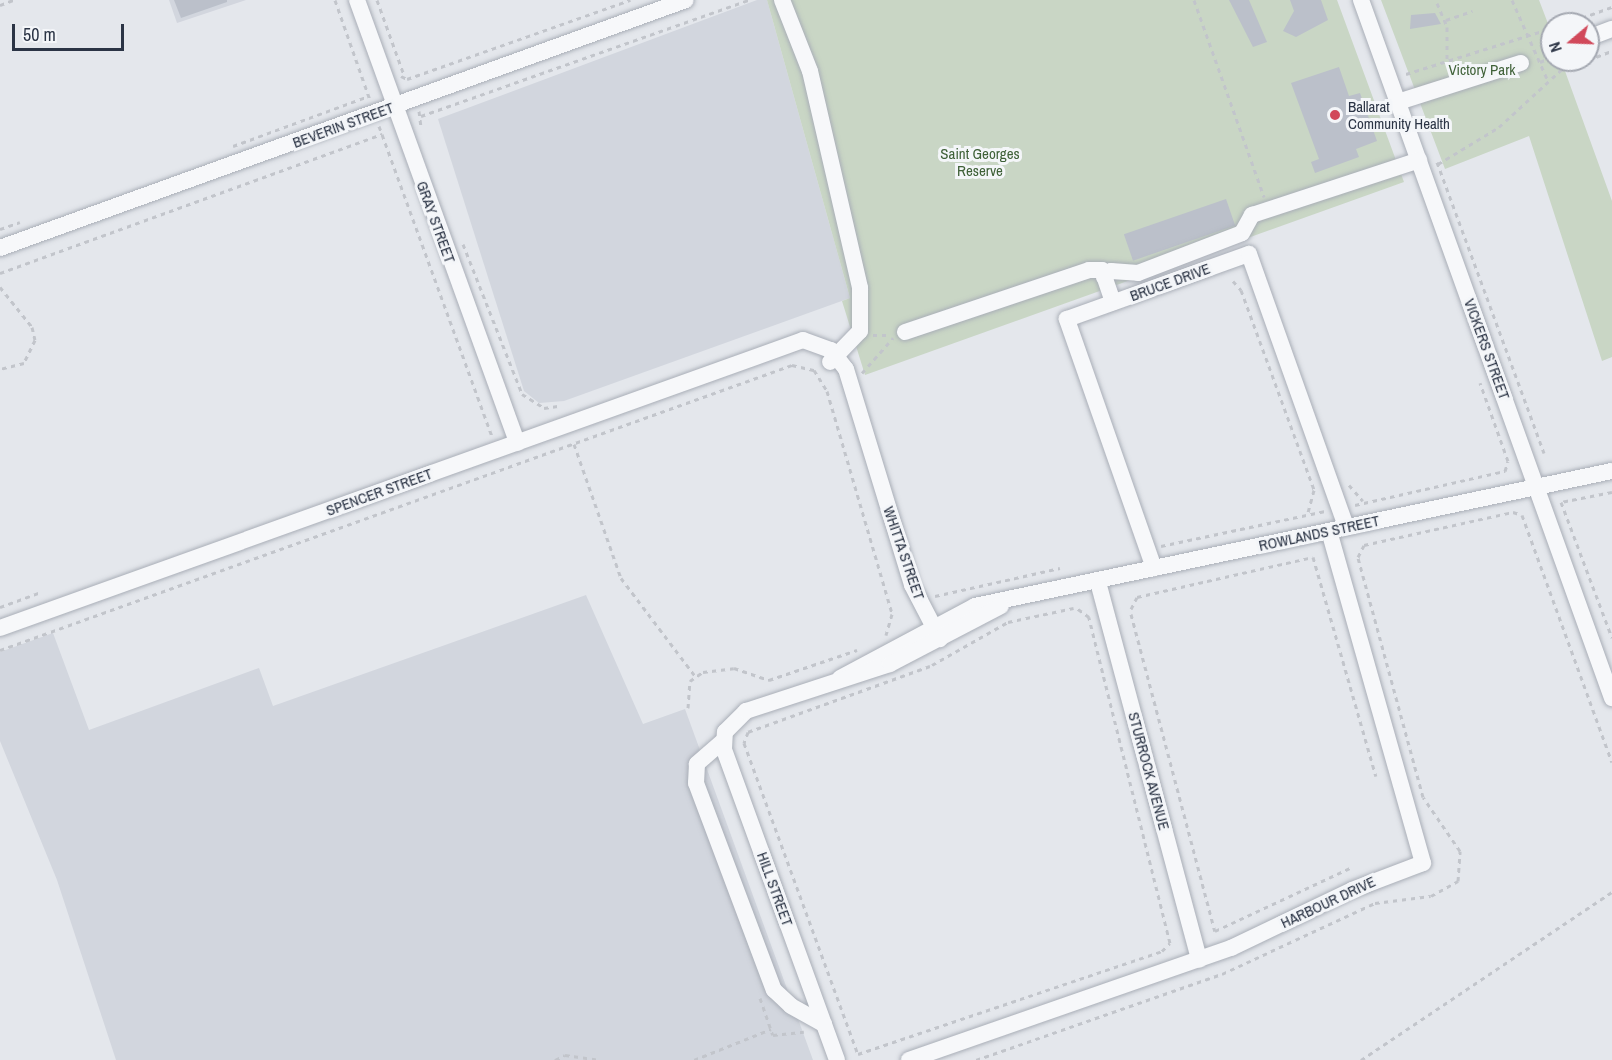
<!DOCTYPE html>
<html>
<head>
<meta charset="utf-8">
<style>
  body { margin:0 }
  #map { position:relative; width:1612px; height:1060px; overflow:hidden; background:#e4e7ec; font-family:"Archivo Narrow",sans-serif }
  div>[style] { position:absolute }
  .built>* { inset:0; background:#d2d6de }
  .green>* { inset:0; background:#c9d6c5 }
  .building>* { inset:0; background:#bbc0ca; transform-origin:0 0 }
  .path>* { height:3px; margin-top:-1.5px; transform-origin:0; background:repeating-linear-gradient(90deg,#c2c5cb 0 4.5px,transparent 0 9px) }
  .roads { filter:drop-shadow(0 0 2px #a9aeb7) drop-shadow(0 0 2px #a9aeb7) }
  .minor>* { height:16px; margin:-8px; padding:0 8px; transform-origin:8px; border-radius:8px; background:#f7f8fa }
  .dots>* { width:16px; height:16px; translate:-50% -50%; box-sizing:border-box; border:3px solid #f4f6f9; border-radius:50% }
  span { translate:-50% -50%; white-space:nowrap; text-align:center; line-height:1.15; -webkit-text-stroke:6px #f4f6f9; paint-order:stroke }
  .park-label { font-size:15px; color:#3f6138 }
  .poi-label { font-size:15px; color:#2b3445 }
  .left { translate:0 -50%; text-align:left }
  .street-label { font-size:15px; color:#2b3445 }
  .north { position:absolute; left:1540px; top:12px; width:60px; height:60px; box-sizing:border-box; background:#f4f6f9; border:2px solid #a4a8b1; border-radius:50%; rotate:251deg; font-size:16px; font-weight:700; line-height:24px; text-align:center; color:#2b3445 }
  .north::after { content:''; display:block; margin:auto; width:21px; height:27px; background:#d1495b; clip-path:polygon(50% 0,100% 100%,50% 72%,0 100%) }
  .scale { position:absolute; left:12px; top:24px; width:112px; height:27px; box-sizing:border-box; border:3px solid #2b3445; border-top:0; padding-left:8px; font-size:18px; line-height:21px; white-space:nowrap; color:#2b3445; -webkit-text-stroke:4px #f4f6f9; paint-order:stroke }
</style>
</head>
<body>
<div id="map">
  <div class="built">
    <i style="clip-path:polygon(169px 0,246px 0,177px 23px)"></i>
    <i style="clip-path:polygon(757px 0,767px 0,850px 298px,564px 401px,539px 403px,524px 391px,438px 119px)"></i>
    <i style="clip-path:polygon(586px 595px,643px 724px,685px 709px,813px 1060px,116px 1060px,57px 880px,0 741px,0 652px,53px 633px,89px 730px,259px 668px,273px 706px)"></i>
  </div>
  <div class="green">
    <i style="clip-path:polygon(767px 0,1337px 0,1404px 182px,865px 375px,842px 301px,850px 298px)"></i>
    <i style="clip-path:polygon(1381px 0,1539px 0,1552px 34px,1552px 60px,1561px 60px,1612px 201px,1612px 357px,1602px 361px,1529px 136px,1445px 169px)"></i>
  </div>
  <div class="building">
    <i style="clip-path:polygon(174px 0,227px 0,227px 2px,181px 18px)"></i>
    <i style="clip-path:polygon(1229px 0,1249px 0,1267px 42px,1253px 47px)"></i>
    <i style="clip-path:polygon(1290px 0,1321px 0,1328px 20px,1296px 37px,1283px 31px,1294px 11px)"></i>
    <i style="clip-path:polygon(1435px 13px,1441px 24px,1410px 29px,1411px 15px)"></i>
    <i style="clip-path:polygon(1339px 67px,1349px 96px,1360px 93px,1377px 141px,1356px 149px,1359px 157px,1315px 173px,1311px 162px,1319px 159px,1291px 83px)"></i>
    <i style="left:1226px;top:199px;width:28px;height:108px;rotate:71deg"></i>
  </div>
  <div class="path">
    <i style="left:335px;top:0;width:106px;rotate:70.7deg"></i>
    <i style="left:377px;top:0;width:80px;rotate:70.2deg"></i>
    <i style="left:1194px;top:0;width:209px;rotate:70.4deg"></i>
    <i style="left:1512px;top:0;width:89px;rotate:66deg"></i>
    <i style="left:1437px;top:3px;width:26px;rotate:67deg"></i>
    <i style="left:1447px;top:27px;width:35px;rotate:90deg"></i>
    <i style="left:0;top:5px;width:14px;rotate:-21deg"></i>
    <i style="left:1446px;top:20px;width:28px;rotate:-19deg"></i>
    <i style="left:1565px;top:24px;width:50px;rotate:-19.9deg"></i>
    <i style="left:1566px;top:60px;width:8px;rotate:45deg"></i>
    <i style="left:1588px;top:60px;width:26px;rotate:-21deg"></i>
    <i style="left:1540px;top:62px;width:13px;rotate:-23deg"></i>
    <i style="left:1406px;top:74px;width:153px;rotate:-17.5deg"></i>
    <i style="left:401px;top:76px;width:7px;rotate:27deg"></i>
    <i style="left:407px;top:79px;width:237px;rotate:-19.5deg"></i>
    <i style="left:419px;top:111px;width:17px;rotate:83deg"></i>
    <i style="left:421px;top:116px;width:347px;rotate:-19.5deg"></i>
    <i style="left:379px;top:126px;width:330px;rotate:70deg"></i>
    <i style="left:233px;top:146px;width:145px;rotate:-20.2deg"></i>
    <i style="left:1437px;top:162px;width:310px;rotate:69.8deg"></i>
    <i style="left:1438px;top:164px;width:71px;rotate:-31.2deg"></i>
    <i style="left:1499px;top:127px;width:84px;rotate:-42.6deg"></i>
    <i style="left:1561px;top:70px;width:28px;rotate:-21deg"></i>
    <i style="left:0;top:229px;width:21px;rotate:-19deg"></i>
    <i style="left:463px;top:244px;width:161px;rotate:68.5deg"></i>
    <i style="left:522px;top:394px;width:26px;rotate:32deg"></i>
    <i style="left:544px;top:408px;width:14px;rotate:-8deg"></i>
    <i style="left:0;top:273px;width:407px;rotate:-20deg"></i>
    <i style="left:1233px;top:281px;width:12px;rotate:48deg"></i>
    <i style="left:1241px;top:290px;width:213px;rotate:69.9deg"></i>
    <i style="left:1314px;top:490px;width:24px;rotate:105deg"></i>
    <i style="left:0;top:287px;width:51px;rotate:51.3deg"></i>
    <i style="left:32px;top:327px;width:13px;rotate:77deg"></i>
    <i style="left:35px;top:340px;width:25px;rotate:116deg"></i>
    <i style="left:24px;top:363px;width:25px;rotate:166deg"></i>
    <i style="left:873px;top:335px;width:18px"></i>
    <i style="left:862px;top:373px;width:47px;rotate:-48.5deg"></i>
    <i style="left:574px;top:444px;width:142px;rotate:70.7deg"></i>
    <i style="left:621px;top:578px;width:123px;rotate:52.9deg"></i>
    <i style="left:1349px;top:485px;width:21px;rotate:49deg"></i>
    <i style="left:1612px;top:492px;width:52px;rotate:168.9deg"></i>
    <i style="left:1561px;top:502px;width:145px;rotate:69.4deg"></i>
    <i style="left:1355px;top:505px;width:154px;rotate:-12.8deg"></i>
    <i style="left:1505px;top:471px;width:10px;rotate:-73deg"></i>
    <i style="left:1508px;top:461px;width:83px;rotate:-109.7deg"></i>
    <i style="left:1161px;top:546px;width:168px;rotate:-12deg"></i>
    <i style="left:935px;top:596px;width:128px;rotate:-12.6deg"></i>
    <i style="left:0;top:607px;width:44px;rotate:-20.1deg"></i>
    <i style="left:1131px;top:609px;width:13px;rotate:-63deg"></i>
    <i style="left:1137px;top:597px;width:180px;rotate:-12.8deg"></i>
    <i style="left:1313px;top:557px;width:228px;rotate:74deg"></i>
    <i style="left:1131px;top:614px;width:328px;rotate:75.2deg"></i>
    <i style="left:1215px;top:931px;width:151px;rotate:-25deg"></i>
    <i style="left:0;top:650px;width:842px;rotate:-19.79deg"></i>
    <i style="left:792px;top:365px;width:23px;rotate:13deg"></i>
    <i style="left:814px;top:370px;width:25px;rotate:58deg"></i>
    <i style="left:827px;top:391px;width:232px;rotate:73.7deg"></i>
    <i style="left:892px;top:614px;width:22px;rotate:106deg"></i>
    <i style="left:932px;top:665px;width:87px;rotate:-29.5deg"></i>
    <i style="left:1008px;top:622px;width:67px;rotate:-12deg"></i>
    <i style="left:930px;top:666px;width:194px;rotate:160.1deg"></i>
    <i style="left:748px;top:732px;width:12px;rotate:110deg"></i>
    <i style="left:744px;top:743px;width:331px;rotate:69.9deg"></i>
    <i style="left:858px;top:1054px;width:321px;rotate:-18.7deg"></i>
    <i style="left:1162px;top:951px;width:11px;rotate:-45deg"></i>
    <i style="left:1170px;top:943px;width:336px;rotate:-104deg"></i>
    <i style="left:1089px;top:617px;width:14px;rotate:-144deg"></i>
    <i style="left:688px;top:708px;width:27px;rotate:-86deg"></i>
    <i style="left:690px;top:681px;width:16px;rotate:-35deg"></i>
    <i style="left:703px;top:672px;width:31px;rotate:-7deg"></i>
    <i style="left:734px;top:668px;width:37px;rotate:19deg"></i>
    <i style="left:769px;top:680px;width:93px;rotate:-18.8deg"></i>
    <i style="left:760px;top:998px;width:39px;rotate:71deg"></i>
    <i style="left:773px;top:1035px;width:31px;rotate:-6deg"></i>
    <i style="left:555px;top:1060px;width:11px;rotate:-27deg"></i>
    <i style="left:565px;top:1055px;width:34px;rotate:8deg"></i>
    <i style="left:694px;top:1060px;width:83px;rotate:-21.9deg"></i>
    <i style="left:976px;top:1060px;width:261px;rotate:-19.3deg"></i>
    <i style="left:1222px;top:974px;width:169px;rotate:-24.9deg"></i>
    <i style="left:1375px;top:903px;width:56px;rotate:-7.1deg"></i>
    <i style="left:1431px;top:896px;width:31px;rotate:-29deg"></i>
    <i style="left:1458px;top:881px;width:30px;rotate:-86deg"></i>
    <i style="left:1460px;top:851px;width:65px;rotate:-124.4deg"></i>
    <i style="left:1423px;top:797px;width:249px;rotate:-105.2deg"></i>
    <i style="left:1358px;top:557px;width:13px;rotate:-63deg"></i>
    <i style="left:1364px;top:545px;width:153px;rotate:-12.5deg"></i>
    <i style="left:1513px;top:512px;width:9px;rotate:18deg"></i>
    <i style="left:1522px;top:515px;width:263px;rotate:70deg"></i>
    <i style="left:1361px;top:1060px;width:302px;rotate:-33.8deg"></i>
  </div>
  <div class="roads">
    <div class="minor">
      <i style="left:357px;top:0;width:471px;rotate:70.1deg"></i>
      <i style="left:782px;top:0;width:76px;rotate:68.5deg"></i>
      <i style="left:810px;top:71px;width:223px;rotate:77deg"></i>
      <i style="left:860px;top:288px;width:43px;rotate:90deg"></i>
      <i style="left:860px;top:331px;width:43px;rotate:134.1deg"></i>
      <i style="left:1361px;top:0;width:742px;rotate:70.22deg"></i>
      <i style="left:1588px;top:38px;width:26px;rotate:-21deg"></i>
      <i style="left:1398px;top:102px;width:129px;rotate:-17.6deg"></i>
      <i style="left:0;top:248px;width:729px;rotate:-19.88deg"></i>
      <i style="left:1104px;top:277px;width:9px;rotate:-41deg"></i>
      <i style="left:1111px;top:271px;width:27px;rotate:4deg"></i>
      <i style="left:1138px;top:273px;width:111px;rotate:-21deg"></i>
      <i style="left:1242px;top:233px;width:21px;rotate:-61deg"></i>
      <i style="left:1252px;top:215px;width:176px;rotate:-18.2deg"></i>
      <i style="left:905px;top:332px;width:194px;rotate:-18.6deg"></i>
      <i style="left:1089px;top:270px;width:13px"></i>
      <i style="left:1102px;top:270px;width:34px;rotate:71deg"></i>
      <i style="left:1154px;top:568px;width:264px;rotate:-109.3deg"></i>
      <i style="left:1067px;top:319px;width:193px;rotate:-19.7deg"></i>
      <i style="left:1249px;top:254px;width:290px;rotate:70.4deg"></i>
      <i style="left:1098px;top:582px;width:391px;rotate:75deg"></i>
      <i style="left:0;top:628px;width:853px;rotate:-19.73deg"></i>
      <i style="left:803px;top:340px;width:30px;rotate:20deg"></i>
      <i style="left:831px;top:350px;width:24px;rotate:52deg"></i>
      <i style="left:846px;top:369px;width:226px;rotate:73deg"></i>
      <i style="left:912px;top:585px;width:61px;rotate:62.6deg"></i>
      <i style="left:840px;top:678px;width:153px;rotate:-28.1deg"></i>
      <i style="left:975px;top:606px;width:651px;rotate:-11.97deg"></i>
      <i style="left:723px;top:741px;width:35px;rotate:139deg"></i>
      <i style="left:697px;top:764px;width:19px;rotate:93deg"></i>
      <i style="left:696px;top:783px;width:221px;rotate:69.4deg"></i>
      <i style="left:774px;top:990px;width:23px;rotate:43deg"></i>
      <i style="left:791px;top:1006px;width:38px;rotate:29deg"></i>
      <i style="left:837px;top:1060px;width:331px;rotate:-110deg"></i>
      <i style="left:724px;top:749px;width:17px;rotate:-87deg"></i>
      <i style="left:725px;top:732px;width:30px;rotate:-45deg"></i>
      <i style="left:746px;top:711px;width:151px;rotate:-18.1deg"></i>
      <i style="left:890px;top:664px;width:125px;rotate:-27.6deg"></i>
      <i style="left:909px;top:1060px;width:341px;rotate:-19.2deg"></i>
      <i style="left:1231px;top:948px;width:134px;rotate:-25.6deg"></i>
      <i style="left:1352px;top:890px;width:76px;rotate:-20.8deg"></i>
      <i style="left:1423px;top:863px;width:345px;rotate:-105.8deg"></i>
    </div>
  </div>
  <div class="dots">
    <i style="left:1335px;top:115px;background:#d1495b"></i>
  </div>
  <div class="park-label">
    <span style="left:1482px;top:70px">Victory Park</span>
    <span style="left:980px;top:162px">Saint Georges<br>Reserve</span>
  </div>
  <div class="poi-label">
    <span class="left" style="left:1348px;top:115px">Ballarat<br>Community Health</span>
  </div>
  <div class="street-label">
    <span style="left:343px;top:125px;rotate:-20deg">BEVERIN STREET</span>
    <span style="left:436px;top:222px;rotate:70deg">GRAY STREET</span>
    <span style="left:1170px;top:282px;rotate:-20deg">BRUCE DRIVE</span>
    <span style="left:1487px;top:349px;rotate:70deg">VICKERS STREET</span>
    <span style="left:379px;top:492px;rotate:-20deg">SPENCER STREET</span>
    <span style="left:1319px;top:533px;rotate:-12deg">ROWLANDS STREET</span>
    <span style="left:904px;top:553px;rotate:71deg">WHITTA STREET</span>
    <span style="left:1149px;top:771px;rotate:75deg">STURROCK AVENUE</span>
    <span style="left:775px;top:889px;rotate:70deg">HILL STREET</span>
    <span style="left:1328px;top:902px;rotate:-25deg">HARBOUR DRIVE</span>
  </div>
  <div class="north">N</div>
  <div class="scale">50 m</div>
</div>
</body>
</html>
